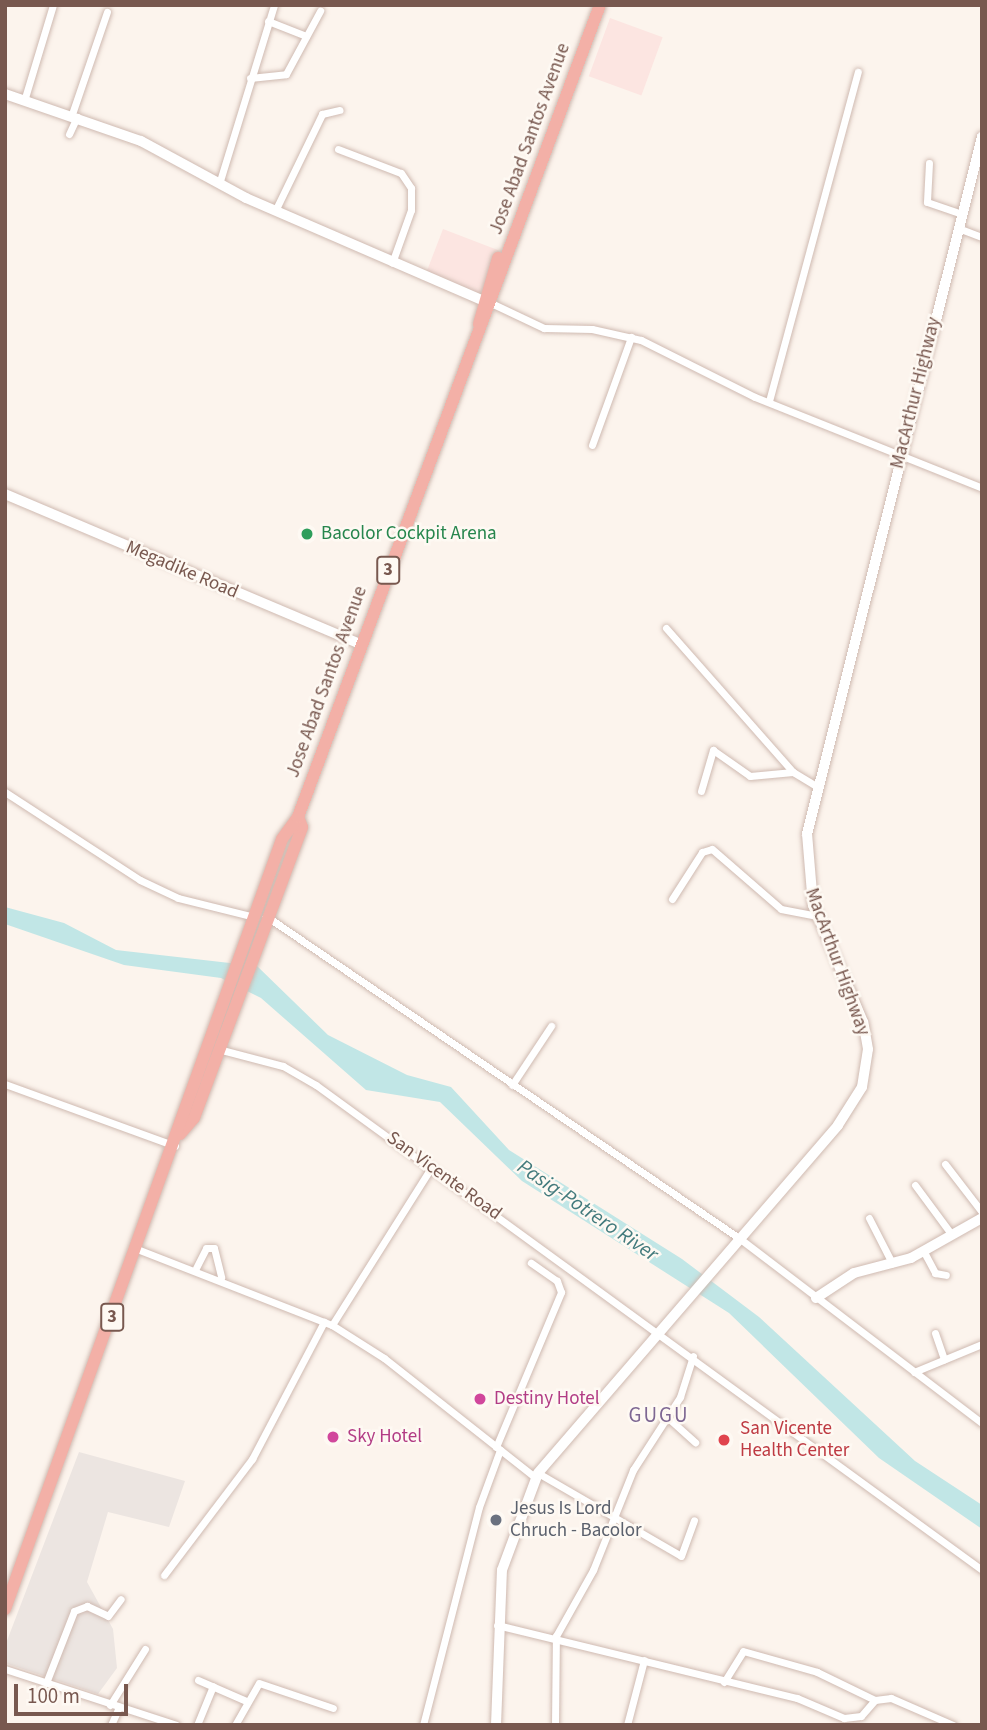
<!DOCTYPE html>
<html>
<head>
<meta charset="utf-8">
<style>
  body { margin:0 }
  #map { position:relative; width:987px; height:1730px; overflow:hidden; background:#fcf4ed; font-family:"Source Sans 3",sans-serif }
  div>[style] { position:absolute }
  .commercial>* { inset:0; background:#fce5e1; transform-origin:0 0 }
  .industrial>* { inset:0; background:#ece5e1 }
  .water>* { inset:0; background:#c1e6e6 }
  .roads { filter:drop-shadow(0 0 2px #cfbab1) drop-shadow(0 0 2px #cfbab1) }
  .street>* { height:7px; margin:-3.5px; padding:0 3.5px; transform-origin:3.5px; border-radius:3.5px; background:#fff }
  .secondary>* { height:10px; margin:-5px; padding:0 5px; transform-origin:5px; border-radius:5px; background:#fff }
  .highway>* { height:12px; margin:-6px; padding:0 6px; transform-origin:6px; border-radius:6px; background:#f3b0a7 }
  .dots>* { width:19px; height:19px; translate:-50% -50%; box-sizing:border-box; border:4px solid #fef9f3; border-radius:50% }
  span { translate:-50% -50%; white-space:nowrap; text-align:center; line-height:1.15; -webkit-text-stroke:5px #fef9f3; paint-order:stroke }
  .shield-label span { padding:2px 5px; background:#fef9f3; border:2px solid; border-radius:5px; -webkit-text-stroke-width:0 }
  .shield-label { font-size:18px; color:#78584f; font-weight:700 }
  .street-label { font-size:19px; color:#78584f }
  .leisure-label { font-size:19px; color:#27864d }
  .left { translate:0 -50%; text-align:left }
  .hotel-label { font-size:19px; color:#b23c85 }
  .health-label { font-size:19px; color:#be3a42 }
  .worship-label { font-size:19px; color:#5b616d }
  .water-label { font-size:21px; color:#427a7c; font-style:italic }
  .neighbourhood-label { font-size:21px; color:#7e6793; letter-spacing:2px }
  .frame { position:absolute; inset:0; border:7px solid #78584f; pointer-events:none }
  .scale { position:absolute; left:14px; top:1684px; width:114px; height:32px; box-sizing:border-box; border:4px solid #78584f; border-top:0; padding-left:9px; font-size:21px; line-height:24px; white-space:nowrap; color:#78584f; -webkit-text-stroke:5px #fef9f3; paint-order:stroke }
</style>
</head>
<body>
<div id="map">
  <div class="commercial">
    <i style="left:610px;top:18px;width:56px;height:62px;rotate:20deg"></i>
    <i style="left:443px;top:229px;width:60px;height:50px;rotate:21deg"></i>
  </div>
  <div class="industrial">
    <i style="clip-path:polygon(79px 1452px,185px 1481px,169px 1527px,108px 1512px,87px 1582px,113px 1629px,117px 1668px,98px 1694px,5px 1663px,5px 1646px)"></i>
  </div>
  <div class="water">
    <i style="clip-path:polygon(5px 907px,64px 923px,116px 950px,257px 966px,328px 1035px,407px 1075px,451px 1087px,509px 1150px,682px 1259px,759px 1317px,915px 1461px,982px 1505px,982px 1529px,879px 1458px,729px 1313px,522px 1181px,440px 1102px,366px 1090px,261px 998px,221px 978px,124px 965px,5px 924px)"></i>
  </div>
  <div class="roads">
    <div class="street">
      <i style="left:268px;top:21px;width:41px;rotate:21.5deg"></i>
      <i style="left:250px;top:78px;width:36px;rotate:-6deg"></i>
      <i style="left:286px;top:74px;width:72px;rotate:-61.6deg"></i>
      <i style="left:24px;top:101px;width:100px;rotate:-73.2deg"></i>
      <i style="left:72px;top:114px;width:108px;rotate:-71.1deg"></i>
      <i style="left:69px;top:134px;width:19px;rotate:-65deg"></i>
      <i style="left:338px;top:149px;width:67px;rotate:20.9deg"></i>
      <i style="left:401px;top:173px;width:18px;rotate:56deg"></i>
      <i style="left:411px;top:188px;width:22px;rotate:90deg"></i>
      <i style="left:411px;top:210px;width:56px;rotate:109.7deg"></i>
      <i style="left:929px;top:163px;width:39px;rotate:93deg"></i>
      <i style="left:927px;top:202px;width:37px;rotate:19deg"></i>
      <i style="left:219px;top:184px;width:187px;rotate:-72.9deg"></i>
      <i style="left:275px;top:211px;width:108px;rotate:-64.1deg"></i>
      <i style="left:322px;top:114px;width:18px;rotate:-13deg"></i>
      <i style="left:958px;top:228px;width:26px;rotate:21deg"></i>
      <i style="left:491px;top:303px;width:59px;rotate:25.3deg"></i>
      <i style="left:544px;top:328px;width:48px;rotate:1.2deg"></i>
      <i style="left:592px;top:329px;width:50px;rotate:12.7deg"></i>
      <i style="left:641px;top:340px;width:127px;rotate:26.6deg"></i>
      <i style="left:755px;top:397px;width:245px;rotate:21.8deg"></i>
      <i style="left:769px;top:401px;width:341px;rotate:-74.9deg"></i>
      <i style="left:592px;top:445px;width:115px;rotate:-70.1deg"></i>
      <i style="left:666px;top:628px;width:192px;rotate:48.6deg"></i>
      <i style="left:793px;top:772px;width:27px;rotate:31deg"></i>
      <i style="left:701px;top:791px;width:43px;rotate:-73.7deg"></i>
      <i style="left:713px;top:750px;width:45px;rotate:35.1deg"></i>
      <i style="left:750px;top:776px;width:43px;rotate:-5.3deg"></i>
      <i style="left:5px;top:792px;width:161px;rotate:33.1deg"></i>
      <i style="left:140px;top:880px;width:42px;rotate:25.3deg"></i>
      <i style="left:178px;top:898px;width:78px;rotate:14deg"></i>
      <i style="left:672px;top:899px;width:56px;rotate:-57.4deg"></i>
      <i style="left:702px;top:852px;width:10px;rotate:-17deg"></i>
      <i style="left:712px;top:849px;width:91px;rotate:41deg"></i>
      <i style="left:781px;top:909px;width:37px;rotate:11deg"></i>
      <i style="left:266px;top:916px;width:572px;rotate:34.25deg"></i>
      <i style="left:739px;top:1238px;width:305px;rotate:37.3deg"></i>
      <i style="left:218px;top:1049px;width:67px;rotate:14.7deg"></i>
      <i style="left:283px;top:1066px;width:38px;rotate:30deg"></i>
      <i style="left:316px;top:1085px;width:824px;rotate:36.06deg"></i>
      <i style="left:5px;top:1084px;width:181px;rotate:20deg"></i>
      <i style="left:512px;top:1085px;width:71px;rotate:-56.5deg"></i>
      <i style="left:945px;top:1164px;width:61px;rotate:52.4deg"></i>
      <i style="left:915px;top:1185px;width:62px;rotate:53.5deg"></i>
      <i style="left:869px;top:1218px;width:51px;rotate:62.9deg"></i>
      <i style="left:137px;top:1249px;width:209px;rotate:21.3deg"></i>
      <i style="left:332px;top:1325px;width:62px;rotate:32.4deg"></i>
      <i style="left:384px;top:1358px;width:194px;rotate:38.3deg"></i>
      <i style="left:924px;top:1252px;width:24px;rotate:62deg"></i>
      <i style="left:935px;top:1273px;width:11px;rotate:10deg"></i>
      <i style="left:196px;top:1268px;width:22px;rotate:-63deg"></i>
      <i style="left:206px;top:1248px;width:8px"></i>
      <i style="left:214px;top:1248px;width:30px;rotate:76deg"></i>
      <i style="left:332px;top:1325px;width:186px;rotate:-57.8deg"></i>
      <i style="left:935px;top:1333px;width:28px;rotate:71deg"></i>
      <i style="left:914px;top:1372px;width:74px;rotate:-22.4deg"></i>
      <i style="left:667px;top:1417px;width:38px;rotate:42deg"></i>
      <i style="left:496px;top:1447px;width:168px;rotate:-67.2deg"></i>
      <i style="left:561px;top:1292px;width:12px;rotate:-110deg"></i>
      <i style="left:557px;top:1281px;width:32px;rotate:-145deg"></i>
      <i style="left:538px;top:1473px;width:165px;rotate:30.1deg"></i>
      <i style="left:681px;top:1556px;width:38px;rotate:-70deg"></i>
      <i style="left:164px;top:1575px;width:146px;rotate:-52.8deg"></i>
      <i style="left:252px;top:1459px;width:155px;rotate:-62.3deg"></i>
      <i style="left:497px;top:1625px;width:309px;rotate:13.7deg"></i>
      <i style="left:797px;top:1698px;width:51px;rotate:23.1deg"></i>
      <i style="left:844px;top:1718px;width:17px;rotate:-7deg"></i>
      <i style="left:861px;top:1716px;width:21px;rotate:-49deg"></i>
      <i style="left:5px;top:1669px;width:180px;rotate:18.1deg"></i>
      <i style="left:198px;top:1680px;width:52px;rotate:23.6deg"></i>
      <i style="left:724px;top:1682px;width:36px;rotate:-58deg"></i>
      <i style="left:743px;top:1651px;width:77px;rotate:15.8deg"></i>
      <i style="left:817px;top:1672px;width:64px;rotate:25.8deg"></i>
      <i style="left:46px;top:1683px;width:77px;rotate:-68.7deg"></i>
      <i style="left:74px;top:1611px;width:14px;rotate:-21deg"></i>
      <i style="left:87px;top:1606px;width:23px;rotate:25deg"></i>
      <i style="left:108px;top:1616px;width:21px;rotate:-53deg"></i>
      <i style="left:875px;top:1700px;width:16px;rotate:-7deg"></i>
      <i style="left:891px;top:1698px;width:68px;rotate:23.5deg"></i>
      <i style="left:110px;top:1705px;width:66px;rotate:-58deg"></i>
      <i style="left:111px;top:1725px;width:20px;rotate:-66deg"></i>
      <i style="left:197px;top:1725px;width:42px;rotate:-67.7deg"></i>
      <i style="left:235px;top:1725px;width:48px;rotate:-60.3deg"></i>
      <i style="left:259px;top:1683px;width:78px;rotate:18.7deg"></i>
      <i style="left:423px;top:1725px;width:225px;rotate:-75.6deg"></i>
      <i style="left:479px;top:1507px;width:61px;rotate:-69.8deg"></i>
      <i style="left:555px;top:1725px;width:89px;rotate:-89.4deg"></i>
      <i style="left:556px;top:1636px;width:76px;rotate:-60.7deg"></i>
      <i style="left:593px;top:1570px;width:108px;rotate:-68.2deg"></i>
      <i style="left:633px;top:1470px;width:87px;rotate:-57.2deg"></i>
      <i style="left:680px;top:1397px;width:43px;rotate:-72.4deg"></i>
      <i style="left:627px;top:1725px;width:67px;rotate:-75.3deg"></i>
    </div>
    <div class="secondary">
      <i style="left:5px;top:94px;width:144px;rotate:19.1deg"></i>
      <i style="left:141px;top:141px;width:119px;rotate:28.5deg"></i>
      <i style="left:246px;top:198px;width:265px;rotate:23.4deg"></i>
      <i style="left:5px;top:494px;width:385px;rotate:22.9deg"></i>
      <i style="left:816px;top:1298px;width:45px;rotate:-33.3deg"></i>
      <i style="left:854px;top:1273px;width:59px;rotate:-14.7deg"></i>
      <i style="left:911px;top:1258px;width:81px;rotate:-29.4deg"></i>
      <i style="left:496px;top:1725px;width:155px;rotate:-87.8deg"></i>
      <i style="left:502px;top:1570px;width:103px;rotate:-69.6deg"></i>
      <i style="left:538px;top:1473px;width:459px;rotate:-49.2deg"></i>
      <i style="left:838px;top:1125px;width:45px;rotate:-57.7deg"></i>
      <i style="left:862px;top:1087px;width:38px;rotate:-81deg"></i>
      <i style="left:868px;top:1049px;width:27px;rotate:-100deg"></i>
      <i style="left:863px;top:1022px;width:127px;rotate:-113.1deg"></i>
      <i style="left:813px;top:905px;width:71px;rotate:-94.8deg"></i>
      <i style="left:807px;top:834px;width:719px;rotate:-75.91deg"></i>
    </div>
    <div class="highway">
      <i style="left:479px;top:324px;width:69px;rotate:-73.9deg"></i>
      <i style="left:180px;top:1134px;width:21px;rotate:-49deg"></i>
      <i style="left:194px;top:1118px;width:310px;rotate:-69.6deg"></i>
      <i style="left:302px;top:827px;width:11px;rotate:-112deg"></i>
      <i style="left:5px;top:1609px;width:818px;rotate:-70.21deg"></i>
      <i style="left:282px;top:839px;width:27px;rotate:-54deg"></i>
      <i style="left:298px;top:817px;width:866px;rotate:-69.6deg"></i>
    </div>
  </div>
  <div class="dots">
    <i style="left:307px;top:534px;background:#2e9e5b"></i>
    <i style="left:480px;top:1399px;background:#d1479c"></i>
    <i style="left:333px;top:1437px;background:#d1479c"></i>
    <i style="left:724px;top:1440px;background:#e0444e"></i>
    <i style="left:496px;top:1520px;background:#6b7280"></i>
  </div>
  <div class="shield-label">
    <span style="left:388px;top:570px">3</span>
    <span style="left:112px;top:1317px">3</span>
  </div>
  <div class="street-label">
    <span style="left:530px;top:139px;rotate:-70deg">Jose Abad Santos Avenue</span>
    <span style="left:916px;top:393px;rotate:-76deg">MacArthur Highway</span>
    <span style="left:182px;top:570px;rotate:23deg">Megadike Road</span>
    <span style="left:327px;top:682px;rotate:-70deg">Jose Abad Santos Avenue</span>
    <span style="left:837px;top:962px;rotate:70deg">MacArthur Highway</span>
    <span style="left:444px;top:1176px;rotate:36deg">San Vicente Road</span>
  </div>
  <div class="leisure-label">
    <span class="left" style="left:321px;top:534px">Bacolor Cockpit Arena</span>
  </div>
  <div class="hotel-label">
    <span class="left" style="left:494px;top:1399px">Destiny Hotel</span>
    <span class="left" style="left:347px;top:1437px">Sky Hotel</span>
  </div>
  <div class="health-label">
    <span class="left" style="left:740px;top:1440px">San Vicente<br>Health Center</span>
  </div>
  <div class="worship-label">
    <span class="left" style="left:510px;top:1520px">Jesus Is Lord<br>Chruch - Bacolor</span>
  </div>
  <div class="water-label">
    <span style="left:588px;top:1210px;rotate:34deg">Pasig-Potrero River</span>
  </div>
  <div class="neighbourhood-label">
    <span style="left:659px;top:1415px">GUGU</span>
  </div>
  <div class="frame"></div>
  <div class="scale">100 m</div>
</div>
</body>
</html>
